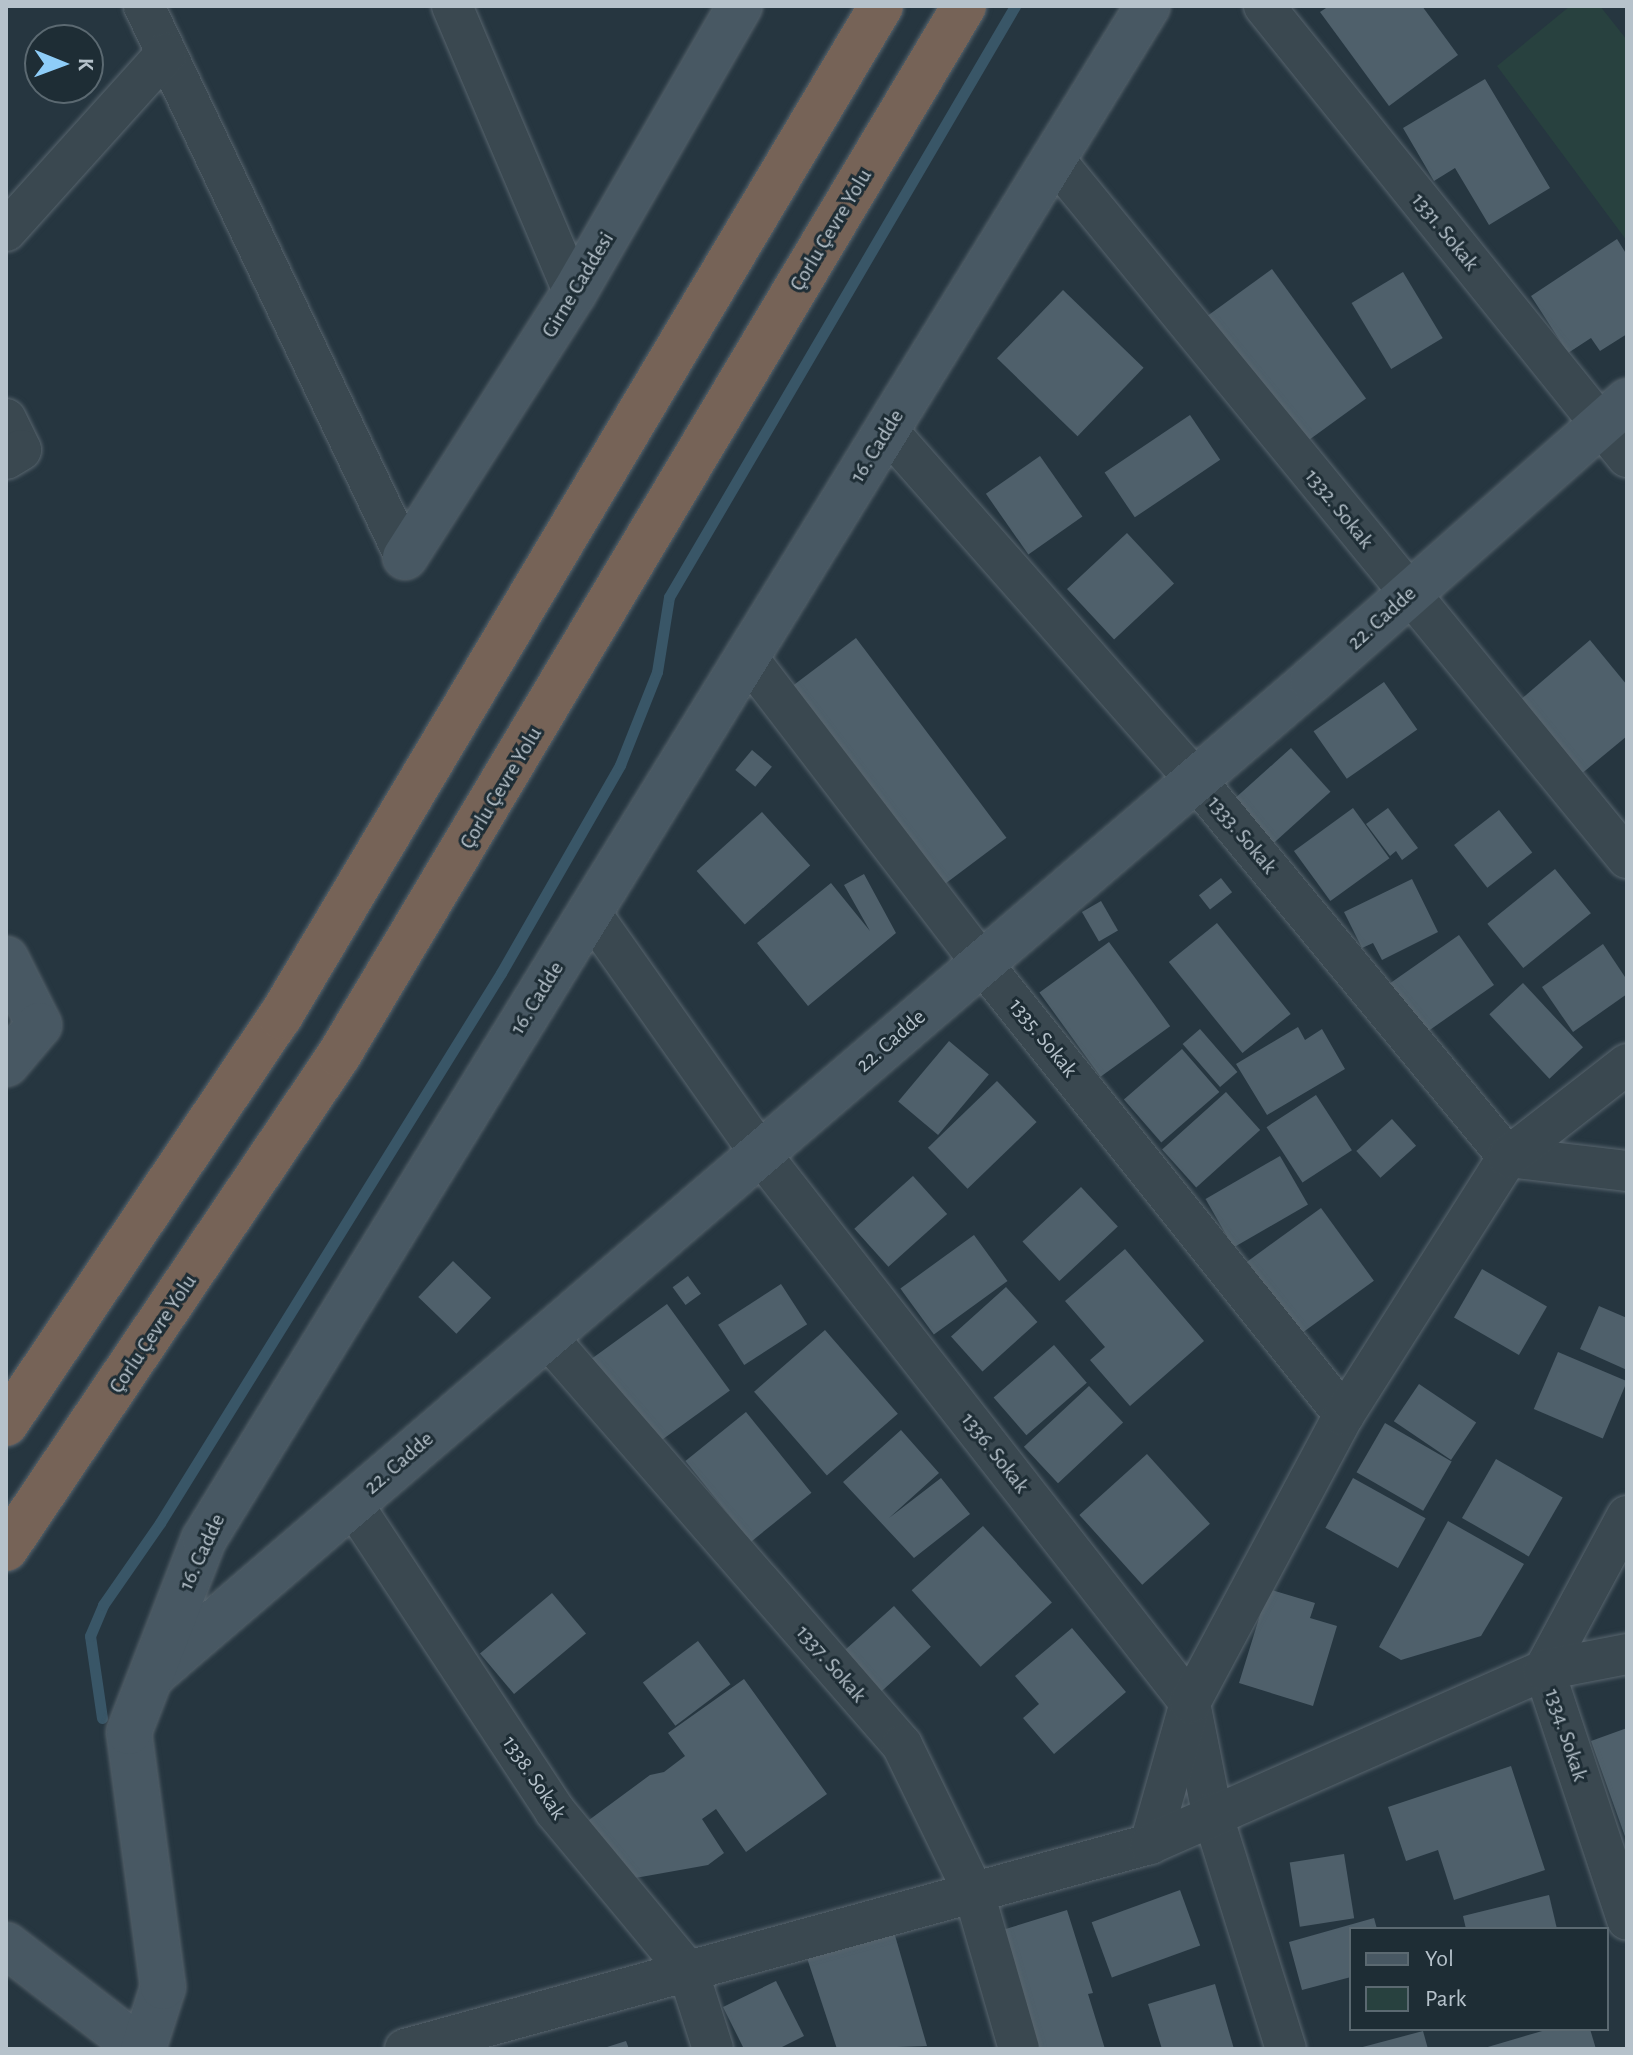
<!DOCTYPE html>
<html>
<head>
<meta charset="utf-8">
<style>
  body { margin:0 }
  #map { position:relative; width:1633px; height:2055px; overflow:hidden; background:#263640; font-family:"Alegreya Sans",sans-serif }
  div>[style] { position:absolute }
  .green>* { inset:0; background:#28413f }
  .stream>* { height:11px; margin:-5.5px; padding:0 5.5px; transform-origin:5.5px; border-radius:5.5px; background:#395667 }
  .building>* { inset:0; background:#4f606b; transform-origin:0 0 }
  .roads { filter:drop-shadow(0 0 2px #58656e) drop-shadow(0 0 2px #58656e) }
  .street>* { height:40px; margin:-20px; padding:0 20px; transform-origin:20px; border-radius:20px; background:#3a4850 }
  .secondary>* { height:44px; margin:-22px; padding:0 22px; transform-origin:22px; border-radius:22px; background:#485863 }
  .highway>* { height:44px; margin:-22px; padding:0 22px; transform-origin:22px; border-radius:22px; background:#766357 }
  span { translate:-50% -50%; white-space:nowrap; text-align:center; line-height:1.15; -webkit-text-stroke:6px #1e2d35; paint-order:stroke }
  .street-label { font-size:22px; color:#b6c2cb }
  .frame { position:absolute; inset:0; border:8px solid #b6c2cb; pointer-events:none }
  .legend { position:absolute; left:1349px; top:1927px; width:260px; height:104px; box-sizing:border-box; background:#1e2d35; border:2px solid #5b6971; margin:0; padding:10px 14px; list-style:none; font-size:24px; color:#b6c2cb }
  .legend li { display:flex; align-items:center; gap:16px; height:40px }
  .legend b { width:40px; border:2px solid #5b6971 }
  .north { position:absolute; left:24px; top:24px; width:80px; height:80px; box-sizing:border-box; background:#1e2d35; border:2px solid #5b6971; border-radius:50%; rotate:91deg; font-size:22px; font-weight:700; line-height:32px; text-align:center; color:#b6c2cb }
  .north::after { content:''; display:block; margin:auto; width:28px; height:36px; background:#8ecdf8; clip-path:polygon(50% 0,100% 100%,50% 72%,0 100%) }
</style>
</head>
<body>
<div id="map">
  <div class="green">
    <i style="clip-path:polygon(1570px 6px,1600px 6px,1627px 40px,1627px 241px,1497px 66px)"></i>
  </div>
  <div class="stream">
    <i style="left:102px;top:1718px;width:83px;rotate:-98.3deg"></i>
    <i style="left:90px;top:1636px;width:34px;rotate:-67deg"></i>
    <i style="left:103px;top:1605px;width:100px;rotate:-55.2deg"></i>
    <i style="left:160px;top:1523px;width:647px;rotate:-58.2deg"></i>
    <i style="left:501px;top:973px;width:240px;rotate:-60.2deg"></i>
    <i style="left:620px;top:765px;width:100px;rotate:-68.3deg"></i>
    <i style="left:657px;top:672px;width:76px;rotate:-80.9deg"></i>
    <i style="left:669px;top:597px;width:685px;rotate:-59.65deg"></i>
  </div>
  <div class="building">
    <i style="clip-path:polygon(1329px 6px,1422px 6px,1458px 55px,1389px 106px,1320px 12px)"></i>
    <i style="clip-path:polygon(1485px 79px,1550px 188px,1489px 225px,1455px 168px,1434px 181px,1403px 128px)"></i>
    <i style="clip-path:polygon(1617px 239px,1627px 255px,1627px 334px,1600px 351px,1591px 338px,1568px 353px,1531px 296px)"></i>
    <i style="left:1272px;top:269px;width:160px;height:80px;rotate:54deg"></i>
    <i style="left:1403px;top:272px;width:77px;height:60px;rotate:59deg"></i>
    <i style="left:1063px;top:290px;width:112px;height:95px;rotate:44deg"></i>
    <i style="left:1190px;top:415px;width:54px;height:103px;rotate:56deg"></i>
    <i style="left:1040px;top:456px;width:74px;height:66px;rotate:55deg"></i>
    <i style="left:1127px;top:533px;width:69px;height:82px;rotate:47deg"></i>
    <i style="left:856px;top:638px;width:250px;height:90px;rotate:53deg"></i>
    <i style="clip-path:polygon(1590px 640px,1627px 685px,1627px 736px,1580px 775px,1519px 701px)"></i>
    <i style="left:1384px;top:682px;width:58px;height:86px;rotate:55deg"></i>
    <i style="left:1291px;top:748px;width:59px;height:79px;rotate:48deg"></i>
    <i style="left:752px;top:750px;width:26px;height:26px;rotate:40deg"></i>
    <i style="left:1353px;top:808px;width:62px;height:73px;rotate:54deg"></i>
    <i style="clip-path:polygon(1388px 808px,1418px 848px,1402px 860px,1396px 851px,1390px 856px,1366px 824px)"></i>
    <i style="left:1499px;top:810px;width:54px;height:57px;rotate:52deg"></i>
    <i style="left:762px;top:812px;width:72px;height:88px;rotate:48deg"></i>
    <i style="left:1555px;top:869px;width:57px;height:87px;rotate:51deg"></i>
    <i style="clip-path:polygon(864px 874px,896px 933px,808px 1006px,757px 943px,831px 883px,870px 931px,844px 885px)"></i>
    <i style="left:1221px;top:878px;width:18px;height:28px;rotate:52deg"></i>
    <i style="clip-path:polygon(1412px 879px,1438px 932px,1382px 960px,1373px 943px,1362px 948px,1344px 912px)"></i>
    <i style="left:1101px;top:901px;width:34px;height:22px;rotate:60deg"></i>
    <i style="left:1217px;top:923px;width:117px;height:62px;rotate:51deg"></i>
    <i style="left:1459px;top:935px;width:61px;height:88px;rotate:55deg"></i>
    <i style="left:1109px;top:942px;width:104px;height:86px;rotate:54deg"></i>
    <i style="clip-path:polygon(1603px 944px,1627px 980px,1627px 994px,1573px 1032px,1542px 987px)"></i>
    <i style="left:1523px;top:983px;width:88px;height:46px;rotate:47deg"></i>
    <i style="clip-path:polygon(1298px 1027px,1305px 1040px,1322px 1029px,1345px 1069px,1267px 1115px,1236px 1064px)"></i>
    <i style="left:1200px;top:1029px;width:57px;height:23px;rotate:49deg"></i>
    <i style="left:949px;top:1041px;width:52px;height:79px;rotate:40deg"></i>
    <i style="left:1182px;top:1049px;width:57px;height:77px;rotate:49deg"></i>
    <i style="left:997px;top:1081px;width:57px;height:96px;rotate:46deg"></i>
    <i style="left:1226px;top:1092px;width:51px;height:86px;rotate:48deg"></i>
    <i style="left:1316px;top:1095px;width:66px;height:59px;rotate:57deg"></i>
    <i style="left:1392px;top:1119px;width:36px;height:48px;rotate:48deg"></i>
    <i style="left:1280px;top:1156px;width:56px;height:86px;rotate:60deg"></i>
    <i style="left:913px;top:1176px;width:51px;height:79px;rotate:48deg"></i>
    <i style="left:1081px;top:1187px;width:54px;height:80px;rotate:47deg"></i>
    <i style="left:1321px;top:1208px;width:90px;height:91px;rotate:54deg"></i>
    <i style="left:974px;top:1235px;width:57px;height:91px;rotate:54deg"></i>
    <i style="clip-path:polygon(1125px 1249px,1204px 1341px,1130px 1406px,1090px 1360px,1105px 1347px,1065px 1301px)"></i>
    <i style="left:453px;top:1261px;width:53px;height:50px;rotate:44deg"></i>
    <i style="left:1482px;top:1269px;width:75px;height:56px;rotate:30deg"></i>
    <i style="left:688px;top:1276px;width:22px;height:19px;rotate:54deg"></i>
    <i style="left:781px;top:1284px;width:48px;height:75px;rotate:57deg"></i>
    <i style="left:1006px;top:1287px;width:47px;height:74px;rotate:48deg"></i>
    <i style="left:667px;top:1304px;width:107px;height:97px;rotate:54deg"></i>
    <i style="clip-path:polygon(1599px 1306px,1627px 1318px,1627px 1370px,1580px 1349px)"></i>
    <i style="left:825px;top:1330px;width:111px;height:94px;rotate:49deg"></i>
    <i style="left:1054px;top:1345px;width:50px;height:80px;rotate:49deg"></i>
    <i style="left:1558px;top:1352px;width:75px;height:62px;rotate:23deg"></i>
    <i style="left:1419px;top:1384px;width:69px;height:45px;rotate:34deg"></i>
    <i style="left:1089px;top:1386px;width:50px;height:89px;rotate:47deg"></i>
    <i style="left:746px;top:1412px;width:104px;height:78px;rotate:51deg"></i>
    <i style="left:1385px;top:1423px;width:77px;height:57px;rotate:30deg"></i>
    <i style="clip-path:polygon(901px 1430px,939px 1473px,889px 1518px,941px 1478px,970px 1514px,914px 1558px,843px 1482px)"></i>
    <i style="left:1147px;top:1454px;width:94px;height:91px;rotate:48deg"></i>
    <i style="left:1496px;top:1459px;width:77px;height:68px;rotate:30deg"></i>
    <i style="left:1353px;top:1478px;width:83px;height:57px;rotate:29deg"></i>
    <i style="clip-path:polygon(1448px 1521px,1524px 1564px,1481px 1636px,1401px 1660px,1379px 1647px)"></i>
    <i style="left:983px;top:1526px;width:103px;height:96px;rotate:48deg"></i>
    <i style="clip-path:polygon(1268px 1589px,1315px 1603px,1310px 1618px,1337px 1626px,1313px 1706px,1239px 1683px)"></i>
    <i style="left:552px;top:1593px;width:53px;height:94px;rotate:50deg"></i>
    <i style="left:894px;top:1606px;width:55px;height:79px;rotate:48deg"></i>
    <i style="clip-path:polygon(1072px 1628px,1126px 1692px,1054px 1754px,1023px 1718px,1039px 1704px,1015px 1676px)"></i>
    <i style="left:698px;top:1641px;width:54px;height:69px;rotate:53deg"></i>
    <i style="clip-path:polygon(744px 1679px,827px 1794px,746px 1852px,716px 1809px,702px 1819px,724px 1853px,708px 1865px,624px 1880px,592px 1837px,589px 1820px,650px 1775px,664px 1772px,685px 1756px,668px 1733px)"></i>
    <i style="clip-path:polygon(1627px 1728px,1627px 1842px,1591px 1741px)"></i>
    <i style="clip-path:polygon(1511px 1766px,1545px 1870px,1454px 1900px,1438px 1850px,1406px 1861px,1388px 1807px)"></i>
    <i style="left:1344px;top:1854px;width:65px;height:55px;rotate:81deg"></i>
    <i style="left:1180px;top:1890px;width:59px;height:94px;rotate:70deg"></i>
    <i style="clip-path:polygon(1549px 1895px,1557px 1929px,1466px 1929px,1463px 1916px)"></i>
    <i style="clip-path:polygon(1067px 1910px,1093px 1993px,1088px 1994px,1105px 2049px,1032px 2049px,996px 1932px)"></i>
    <i style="clip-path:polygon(1374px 1918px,1377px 1929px,1351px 1929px,1351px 1977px,1302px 1990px,1289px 1942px)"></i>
    <i style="clip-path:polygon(894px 1932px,927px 2046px,837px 2049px,807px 1958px)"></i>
    <i style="clip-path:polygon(776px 1981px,804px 2036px,778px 2049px,744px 2049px,723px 2007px)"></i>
    <i style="clip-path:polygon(1215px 1984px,1234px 2049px,1162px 2049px,1148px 2004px)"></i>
    <i style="clip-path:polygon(1549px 2029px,1590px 2029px,1596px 2049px,1481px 2049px)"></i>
    <i style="clip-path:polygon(1423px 2031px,1428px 2049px,1359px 2049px,1359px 2048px)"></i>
    <i style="clip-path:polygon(626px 2041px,629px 2049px,604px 2049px,604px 2048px)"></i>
  </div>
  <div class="roads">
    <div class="street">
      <i style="left:144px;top:6px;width:610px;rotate:64.65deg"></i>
      <i style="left:452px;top:6px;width:312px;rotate:67deg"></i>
      <i style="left:1264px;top:6px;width:579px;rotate:51.17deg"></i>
      <i style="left:1054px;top:159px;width:904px;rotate:50.66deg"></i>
      <i style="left:6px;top:231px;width:239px;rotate:-48deg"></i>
      <i style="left:6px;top:419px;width:34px;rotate:64deg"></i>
      <i style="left:21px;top:450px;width:17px;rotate:149deg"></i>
      <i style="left:887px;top:430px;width:467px;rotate:48.6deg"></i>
      <i style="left:1196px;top:780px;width:489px;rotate:50.4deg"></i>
      <i style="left:1508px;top:1157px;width:120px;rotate:6.7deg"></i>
      <i style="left:747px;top:657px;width:386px;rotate:52.5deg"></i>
      <i style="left:982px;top:963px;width:579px;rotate:51.31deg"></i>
      <i style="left:590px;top:912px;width:295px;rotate:54.8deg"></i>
      <i style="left:760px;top:1153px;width:698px;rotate:51.98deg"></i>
      <i style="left:1190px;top:1703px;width:112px;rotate:78.7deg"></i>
      <i style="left:1212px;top:1813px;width:247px;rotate:72.6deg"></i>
      <i style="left:547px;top:1337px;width:541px;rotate:48.97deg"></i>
      <i style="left:902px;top:1745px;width:165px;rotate:64.1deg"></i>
      <i style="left:974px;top:1893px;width:162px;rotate:73.9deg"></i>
      <i style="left:352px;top:1503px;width:369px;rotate:56.6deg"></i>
      <i style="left:555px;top:1811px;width:208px;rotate:50.3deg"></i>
      <i style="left:688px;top:1971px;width:82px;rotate:72.2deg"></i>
      <i style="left:1627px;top:1516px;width:175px;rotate:118.3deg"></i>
      <i style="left:1544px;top:1670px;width:263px;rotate:71.6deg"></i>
      <i style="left:1150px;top:1844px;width:147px;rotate:-74.2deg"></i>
      <i style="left:1190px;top:1703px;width:327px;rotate:-61.9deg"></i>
      <i style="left:1344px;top:1415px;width:306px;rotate:-57.6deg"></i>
      <i style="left:1508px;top:1157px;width:151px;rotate:-38deg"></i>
      <i style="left:405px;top:2049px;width:773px;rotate:-15.39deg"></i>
      <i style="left:1150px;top:1844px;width:431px;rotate:-23.8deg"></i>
      <i style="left:1544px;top:1670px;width:85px;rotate:-10.9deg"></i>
    </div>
    <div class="secondary">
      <i style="left:405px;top:557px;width:313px;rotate:-57.4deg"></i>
      <i style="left:574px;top:293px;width:332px;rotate:-60deg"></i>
      <i style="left:6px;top:959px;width:74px;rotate:63.4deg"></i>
      <i style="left:39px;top:1025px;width:51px;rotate:130.2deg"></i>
      <i style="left:155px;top:1673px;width:1525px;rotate:-40.64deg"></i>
      <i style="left:1312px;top:680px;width:421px;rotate:-41.5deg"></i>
      <i style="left:6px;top:1945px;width:170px;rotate:37.6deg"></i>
      <i style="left:143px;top:2049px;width:65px;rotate:-72.1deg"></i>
      <i style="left:163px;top:1987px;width:257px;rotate:-97.6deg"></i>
      <i style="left:129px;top:1732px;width:207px;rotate:-68.8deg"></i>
      <i style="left:204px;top:1539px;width:1800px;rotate:-58.38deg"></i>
    </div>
    <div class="highway">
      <i style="left:6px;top:1424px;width:491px;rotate:-56.1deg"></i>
      <i style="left:280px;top:1017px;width:1176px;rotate:-59.27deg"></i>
      <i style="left:6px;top:1549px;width:596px;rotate:-56.02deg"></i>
      <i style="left:339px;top:1055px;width:1221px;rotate:-59.21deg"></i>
    </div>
  </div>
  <div class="street-label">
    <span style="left:831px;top:230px;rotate:-59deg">Çorlu Çevre Yolu</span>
    <span style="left:1445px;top:232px;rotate:51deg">1331. Sokak</span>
    <span style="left:578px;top:285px;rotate:-59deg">Girne Caddesi</span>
    <span style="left:877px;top:446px;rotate:-58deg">16. Cadde</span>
    <span style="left:1339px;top:509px;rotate:51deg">1332. Sokak</span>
    <span style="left:1382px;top:618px;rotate:-42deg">22. Cadde</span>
    <span style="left:501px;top:788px;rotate:-59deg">Çorlu Çevre Yolu</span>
    <span style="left:1242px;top:835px;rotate:50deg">1333. Sokak</span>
    <span style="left:537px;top:998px;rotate:-58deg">16. Cadde</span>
    <span style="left:1043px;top:1038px;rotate:51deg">1335. Sokak</span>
    <span style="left:891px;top:1041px;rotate:-41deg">22. Cadde</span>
    <span style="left:153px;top:1334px;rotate:-56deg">Çorlu Çevre Yolu</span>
    <span style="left:995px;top:1453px;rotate:52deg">1336. Sokak</span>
    <span style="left:399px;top:1463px;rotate:-41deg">22. Cadde</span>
    <span style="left:202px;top:1552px;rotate:-65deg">16. Cadde</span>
    <span style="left:831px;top:1664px;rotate:49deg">1337. Sokak</span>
    <span style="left:1566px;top:1735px;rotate:72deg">1334. Sokak</span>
    <span style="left:534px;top:1778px;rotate:56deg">1338. Sokak</span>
  </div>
  <div class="frame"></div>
  <ul class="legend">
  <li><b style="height:10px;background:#485863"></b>Yol</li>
  <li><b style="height:22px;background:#28413f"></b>Park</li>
  </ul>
  <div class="north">K</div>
</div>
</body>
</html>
